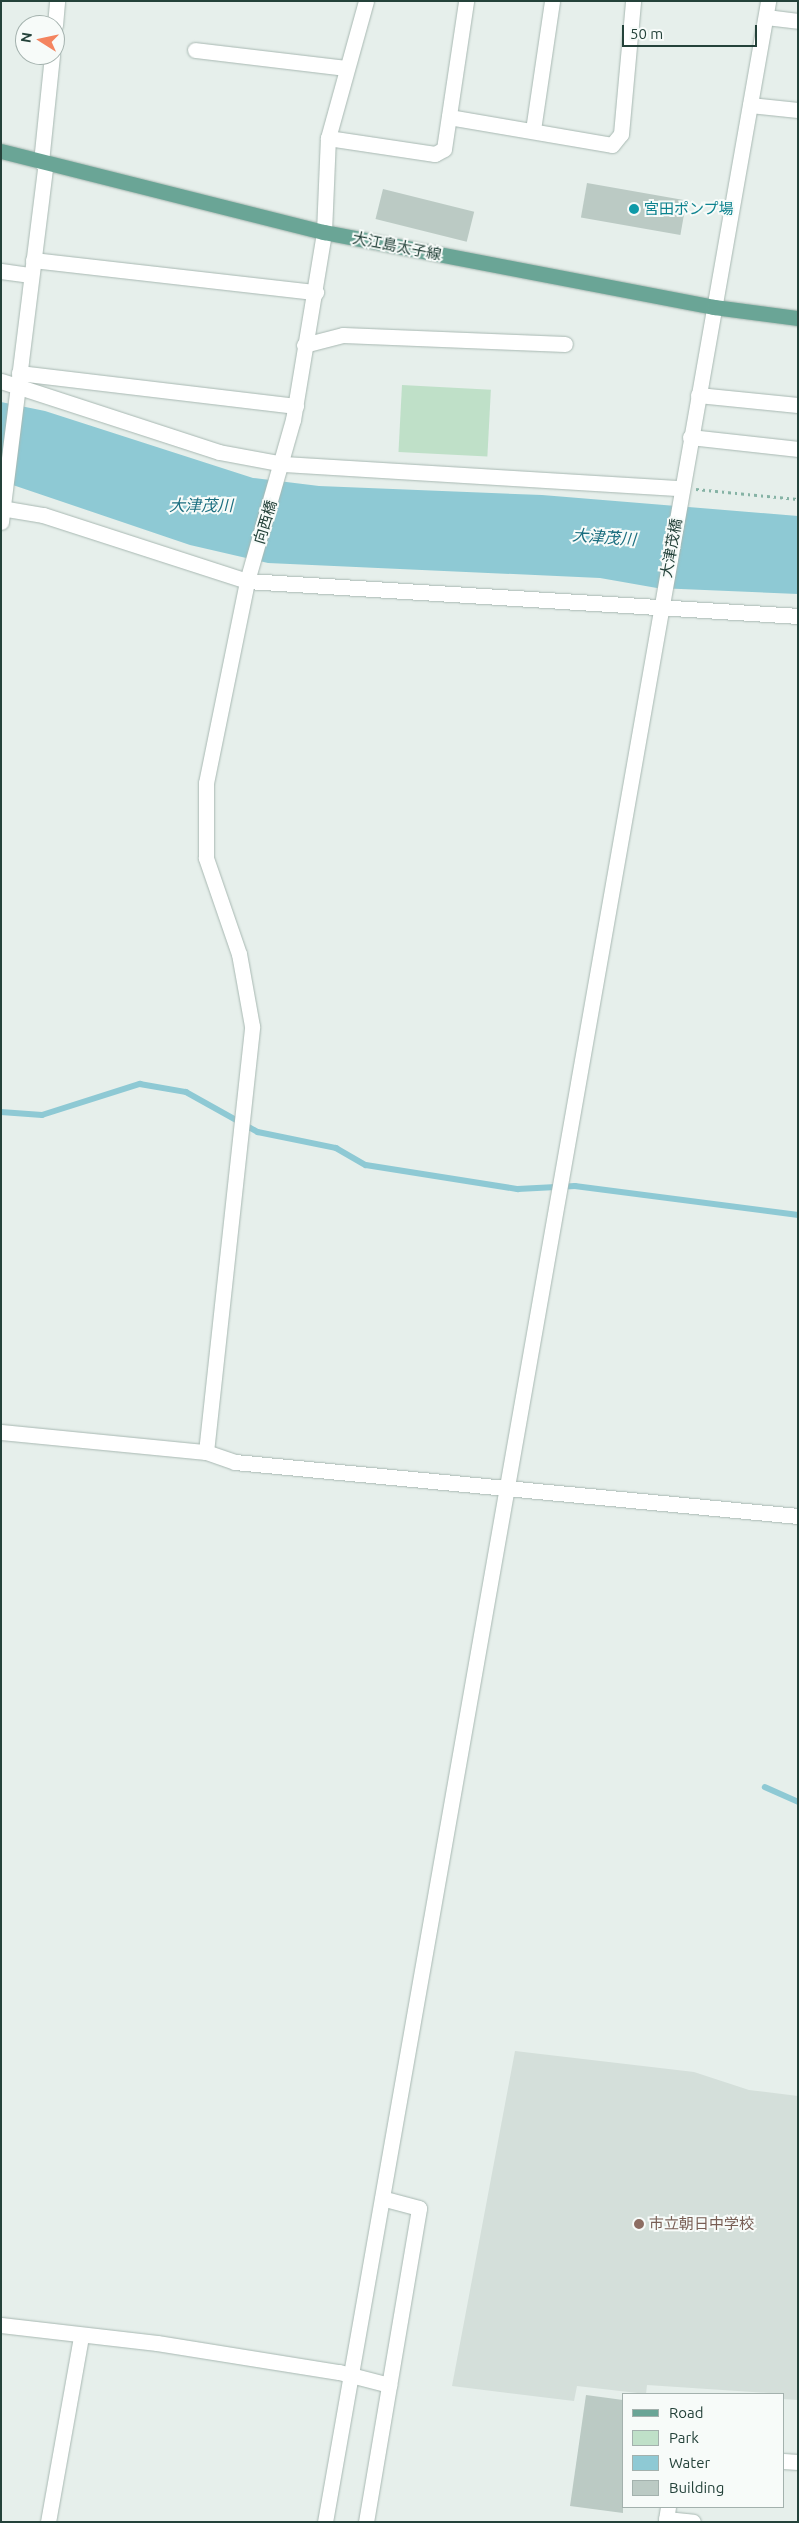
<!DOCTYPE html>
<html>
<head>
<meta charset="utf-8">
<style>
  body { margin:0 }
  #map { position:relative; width:799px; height:2523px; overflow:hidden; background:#e6efeb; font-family:Ubuntu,"Noto Sans JP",sans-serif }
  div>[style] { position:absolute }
  .built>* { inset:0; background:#d4dfda }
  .green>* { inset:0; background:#bfe0c8; transform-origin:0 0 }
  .water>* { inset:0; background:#8ec9d4 }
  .stream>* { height:5.5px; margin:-2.75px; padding:0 2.75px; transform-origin:2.75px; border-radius:2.75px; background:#8ec9d4 }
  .building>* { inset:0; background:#bbcac4; transform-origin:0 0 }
  .path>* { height:3px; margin-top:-1.5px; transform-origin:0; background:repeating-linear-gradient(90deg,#86b3a5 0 2.5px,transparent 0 6.5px) }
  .roads { filter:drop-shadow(0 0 1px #a8b8b2) drop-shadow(0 0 1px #a8b8b2) }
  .minor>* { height:15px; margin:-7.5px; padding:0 7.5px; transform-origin:7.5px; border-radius:7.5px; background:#fff }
  .major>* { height:15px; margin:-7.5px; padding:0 7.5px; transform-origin:7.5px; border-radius:7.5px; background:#6aa596 }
  .dots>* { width:14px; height:14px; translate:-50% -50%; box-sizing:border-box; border:2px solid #f7fbf9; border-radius:50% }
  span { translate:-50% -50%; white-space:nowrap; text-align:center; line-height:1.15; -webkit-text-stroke:4px #f7fbf9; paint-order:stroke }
  .culture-label { font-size:15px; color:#0d838f }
  .left { translate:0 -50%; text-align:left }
  .street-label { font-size:15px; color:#24423a }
  .education-label { font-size:15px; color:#785e54 }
  .water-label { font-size:16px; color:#1c6f80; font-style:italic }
  .frame { position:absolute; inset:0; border:2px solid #24423a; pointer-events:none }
  .legend { position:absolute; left:622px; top:2393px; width:162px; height:115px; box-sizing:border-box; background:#f7fbf9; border:1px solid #a3b1ad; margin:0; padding:6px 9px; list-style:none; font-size:15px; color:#24423a }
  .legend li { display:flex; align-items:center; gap:10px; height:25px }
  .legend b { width:25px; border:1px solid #a3b1ad }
  .north { position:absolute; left:15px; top:15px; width:50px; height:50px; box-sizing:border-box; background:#f7fbf9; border:1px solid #a3b1ad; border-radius:50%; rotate:280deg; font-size:14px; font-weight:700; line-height:20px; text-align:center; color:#24423a }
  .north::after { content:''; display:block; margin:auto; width:18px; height:22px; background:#f4845f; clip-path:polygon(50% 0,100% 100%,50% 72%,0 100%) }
  .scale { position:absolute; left:622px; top:25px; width:135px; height:22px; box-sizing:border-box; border:2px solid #24423a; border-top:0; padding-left:6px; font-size:15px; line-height:18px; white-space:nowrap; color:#24423a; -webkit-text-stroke:4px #f7fbf9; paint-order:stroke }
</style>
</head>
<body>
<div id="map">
  <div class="built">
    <i style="clip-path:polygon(515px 2051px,694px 2072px,749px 2090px,798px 2096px,798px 2400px,783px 2399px,783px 2394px,647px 2385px,646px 2394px,577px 2386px,574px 2401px,452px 2386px)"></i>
  </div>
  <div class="green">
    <i style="left:402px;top:385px;width:89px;height:67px;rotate:3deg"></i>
  </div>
  <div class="water">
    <i style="clip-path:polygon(1px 402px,45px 411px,253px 478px,319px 486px,542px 495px,798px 516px,798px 594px,657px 588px,600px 578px,268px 563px,190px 545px,1px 481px)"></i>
  </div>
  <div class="stream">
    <i style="left:1px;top:1112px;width:41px;rotate:4.2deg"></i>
    <i style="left:42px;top:1115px;width:103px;rotate:-17.6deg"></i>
    <i style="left:140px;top:1084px;width:47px;rotate:9.9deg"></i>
    <i style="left:186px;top:1092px;width:82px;rotate:29.1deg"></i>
    <i style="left:258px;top:1132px;width:80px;rotate:11.6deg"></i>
    <i style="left:336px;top:1148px;width:34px;rotate:30deg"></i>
    <i style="left:366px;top:1165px;width:154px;rotate:9deg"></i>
    <i style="left:518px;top:1189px;width:57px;rotate:-3deg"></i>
    <i style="left:575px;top:1186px;width:225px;rotate:7.4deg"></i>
    <i style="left:765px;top:1787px;width:36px;rotate:24deg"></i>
  </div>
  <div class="building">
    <i style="left:587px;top:183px;width:101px;height:35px;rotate:10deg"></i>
    <i style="left:383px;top:189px;width:94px;height:31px;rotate:14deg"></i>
    <i style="clip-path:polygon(586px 2395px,623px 2400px,623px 2513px,570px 2506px)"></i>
  </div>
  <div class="path">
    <i style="left:696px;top:489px;width:102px;rotate:5.6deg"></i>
  </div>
  <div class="roads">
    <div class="minor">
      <i style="left:766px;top:17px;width:32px;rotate:7deg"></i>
      <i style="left:55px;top:25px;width:24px;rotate:-85deg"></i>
      <i style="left:195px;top:50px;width:151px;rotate:6.8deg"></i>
      <i style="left:750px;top:105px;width:48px;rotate:5.9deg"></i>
      <i style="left:449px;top:117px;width:165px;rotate:9.7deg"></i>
      <i style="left:612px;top:145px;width:14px;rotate:-51deg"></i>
      <i style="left:621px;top:134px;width:134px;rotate:-84.8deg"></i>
      <i style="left:533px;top:130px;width:130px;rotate:-81.6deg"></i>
      <i style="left:328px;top:138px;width:108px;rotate:8.5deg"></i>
      <i style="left:435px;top:154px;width:10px;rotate:-29deg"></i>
      <i style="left:444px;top:149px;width:150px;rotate:-81.5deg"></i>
      <i style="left:41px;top:162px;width:108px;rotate:-84.1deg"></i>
      <i style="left:33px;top:260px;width:285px;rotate:6.5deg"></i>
      <i style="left:1px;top:271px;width:30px;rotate:8deg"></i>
      <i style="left:304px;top:345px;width:40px;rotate:-14.4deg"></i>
      <i style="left:343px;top:335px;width:222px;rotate:2.3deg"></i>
      <i style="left:19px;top:373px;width:279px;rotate:6.8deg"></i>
      <i style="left:1px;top:381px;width:229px;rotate:18deg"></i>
      <i style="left:219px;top:452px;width:65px;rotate:10.6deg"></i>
      <i style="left:283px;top:464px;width:399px;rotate:3.5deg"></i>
      <i style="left:698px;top:395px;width:100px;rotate:5.7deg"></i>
      <i style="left:690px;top:437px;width:109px;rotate:6.3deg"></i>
      <i style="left:1px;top:508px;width:43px;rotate:9.5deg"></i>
      <i style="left:43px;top:515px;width:214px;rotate:17.9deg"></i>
      <i style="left:247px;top:581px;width:552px;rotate:3.63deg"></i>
      <i style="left:1px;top:522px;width:362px;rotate:-82.9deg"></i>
      <i style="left:1px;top:1432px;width:206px;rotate:5.6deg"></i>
      <i style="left:206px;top:1452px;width:31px;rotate:19deg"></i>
      <i style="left:235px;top:1462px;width:566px;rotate:5.48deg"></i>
      <i style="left:206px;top:1452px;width:428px;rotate:-83.8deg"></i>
      <i style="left:252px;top:1026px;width:73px;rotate:-100.2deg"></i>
      <i style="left:239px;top:954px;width:102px;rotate:-109deg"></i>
      <i style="left:206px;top:858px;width:75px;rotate:-90deg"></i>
      <i style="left:206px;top:783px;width:206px;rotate:-78.5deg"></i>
      <i style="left:247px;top:581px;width:167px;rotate:-74.1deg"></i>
      <i style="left:293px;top:420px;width:191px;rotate:-80.6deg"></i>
      <i style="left:324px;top:232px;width:94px;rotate:-87.6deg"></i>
      <i style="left:328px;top:138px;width:142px;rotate:-74.5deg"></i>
      <i style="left:1px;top:2325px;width:157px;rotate:6.6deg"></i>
      <i style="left:157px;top:2343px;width:184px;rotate:9.1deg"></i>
      <i style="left:339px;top:2372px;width:52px;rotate:14.6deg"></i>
      <i style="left:783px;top:2461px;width:15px;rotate:4deg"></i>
      <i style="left:668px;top:2507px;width:12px;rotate:99deg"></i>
      <i style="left:666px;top:2519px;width:27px;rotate:6deg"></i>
      <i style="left:48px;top:2522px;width:189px;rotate:-79.9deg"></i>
      <i style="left:325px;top:2522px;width:2560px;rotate:-80.03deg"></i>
      <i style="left:366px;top:2522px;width:318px;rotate:-80.4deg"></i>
      <i style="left:419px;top:2208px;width:38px;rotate:-165deg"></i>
    </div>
    <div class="major">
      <i style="left:1px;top:151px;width:333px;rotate:14.1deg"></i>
      <i style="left:324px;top:232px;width:397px;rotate:10.9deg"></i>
      <i style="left:714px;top:307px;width:85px;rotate:7.5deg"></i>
    </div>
  </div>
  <div class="dots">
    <i style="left:634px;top:209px;background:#0f9aa8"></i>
    <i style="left:639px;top:2224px;background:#8d6e63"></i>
  </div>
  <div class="culture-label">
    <span class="left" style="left:644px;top:209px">宮田ポンプ場</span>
  </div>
  <div class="street-label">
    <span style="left:397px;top:246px;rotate:11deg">大江島太子線</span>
    <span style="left:265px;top:522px;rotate:-73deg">向西橋</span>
    <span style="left:671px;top:548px;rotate:-80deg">大津茂橋</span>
  </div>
  <div class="education-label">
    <span class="left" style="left:649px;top:2224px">市立朝日中学校</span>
  </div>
  <div class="water-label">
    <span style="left:201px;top:505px">大津茂川</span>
    <span style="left:604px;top:537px;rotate:4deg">大津茂川</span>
  </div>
  <div class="frame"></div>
  <ul class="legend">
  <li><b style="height:6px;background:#6aa596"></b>Road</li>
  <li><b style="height:14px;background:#bfe0c8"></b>Park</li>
  <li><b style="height:14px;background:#8ec9d4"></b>Water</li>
  <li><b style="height:14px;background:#bbcac4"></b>Building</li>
  </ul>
  <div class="north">N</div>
  <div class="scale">50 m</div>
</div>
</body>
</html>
